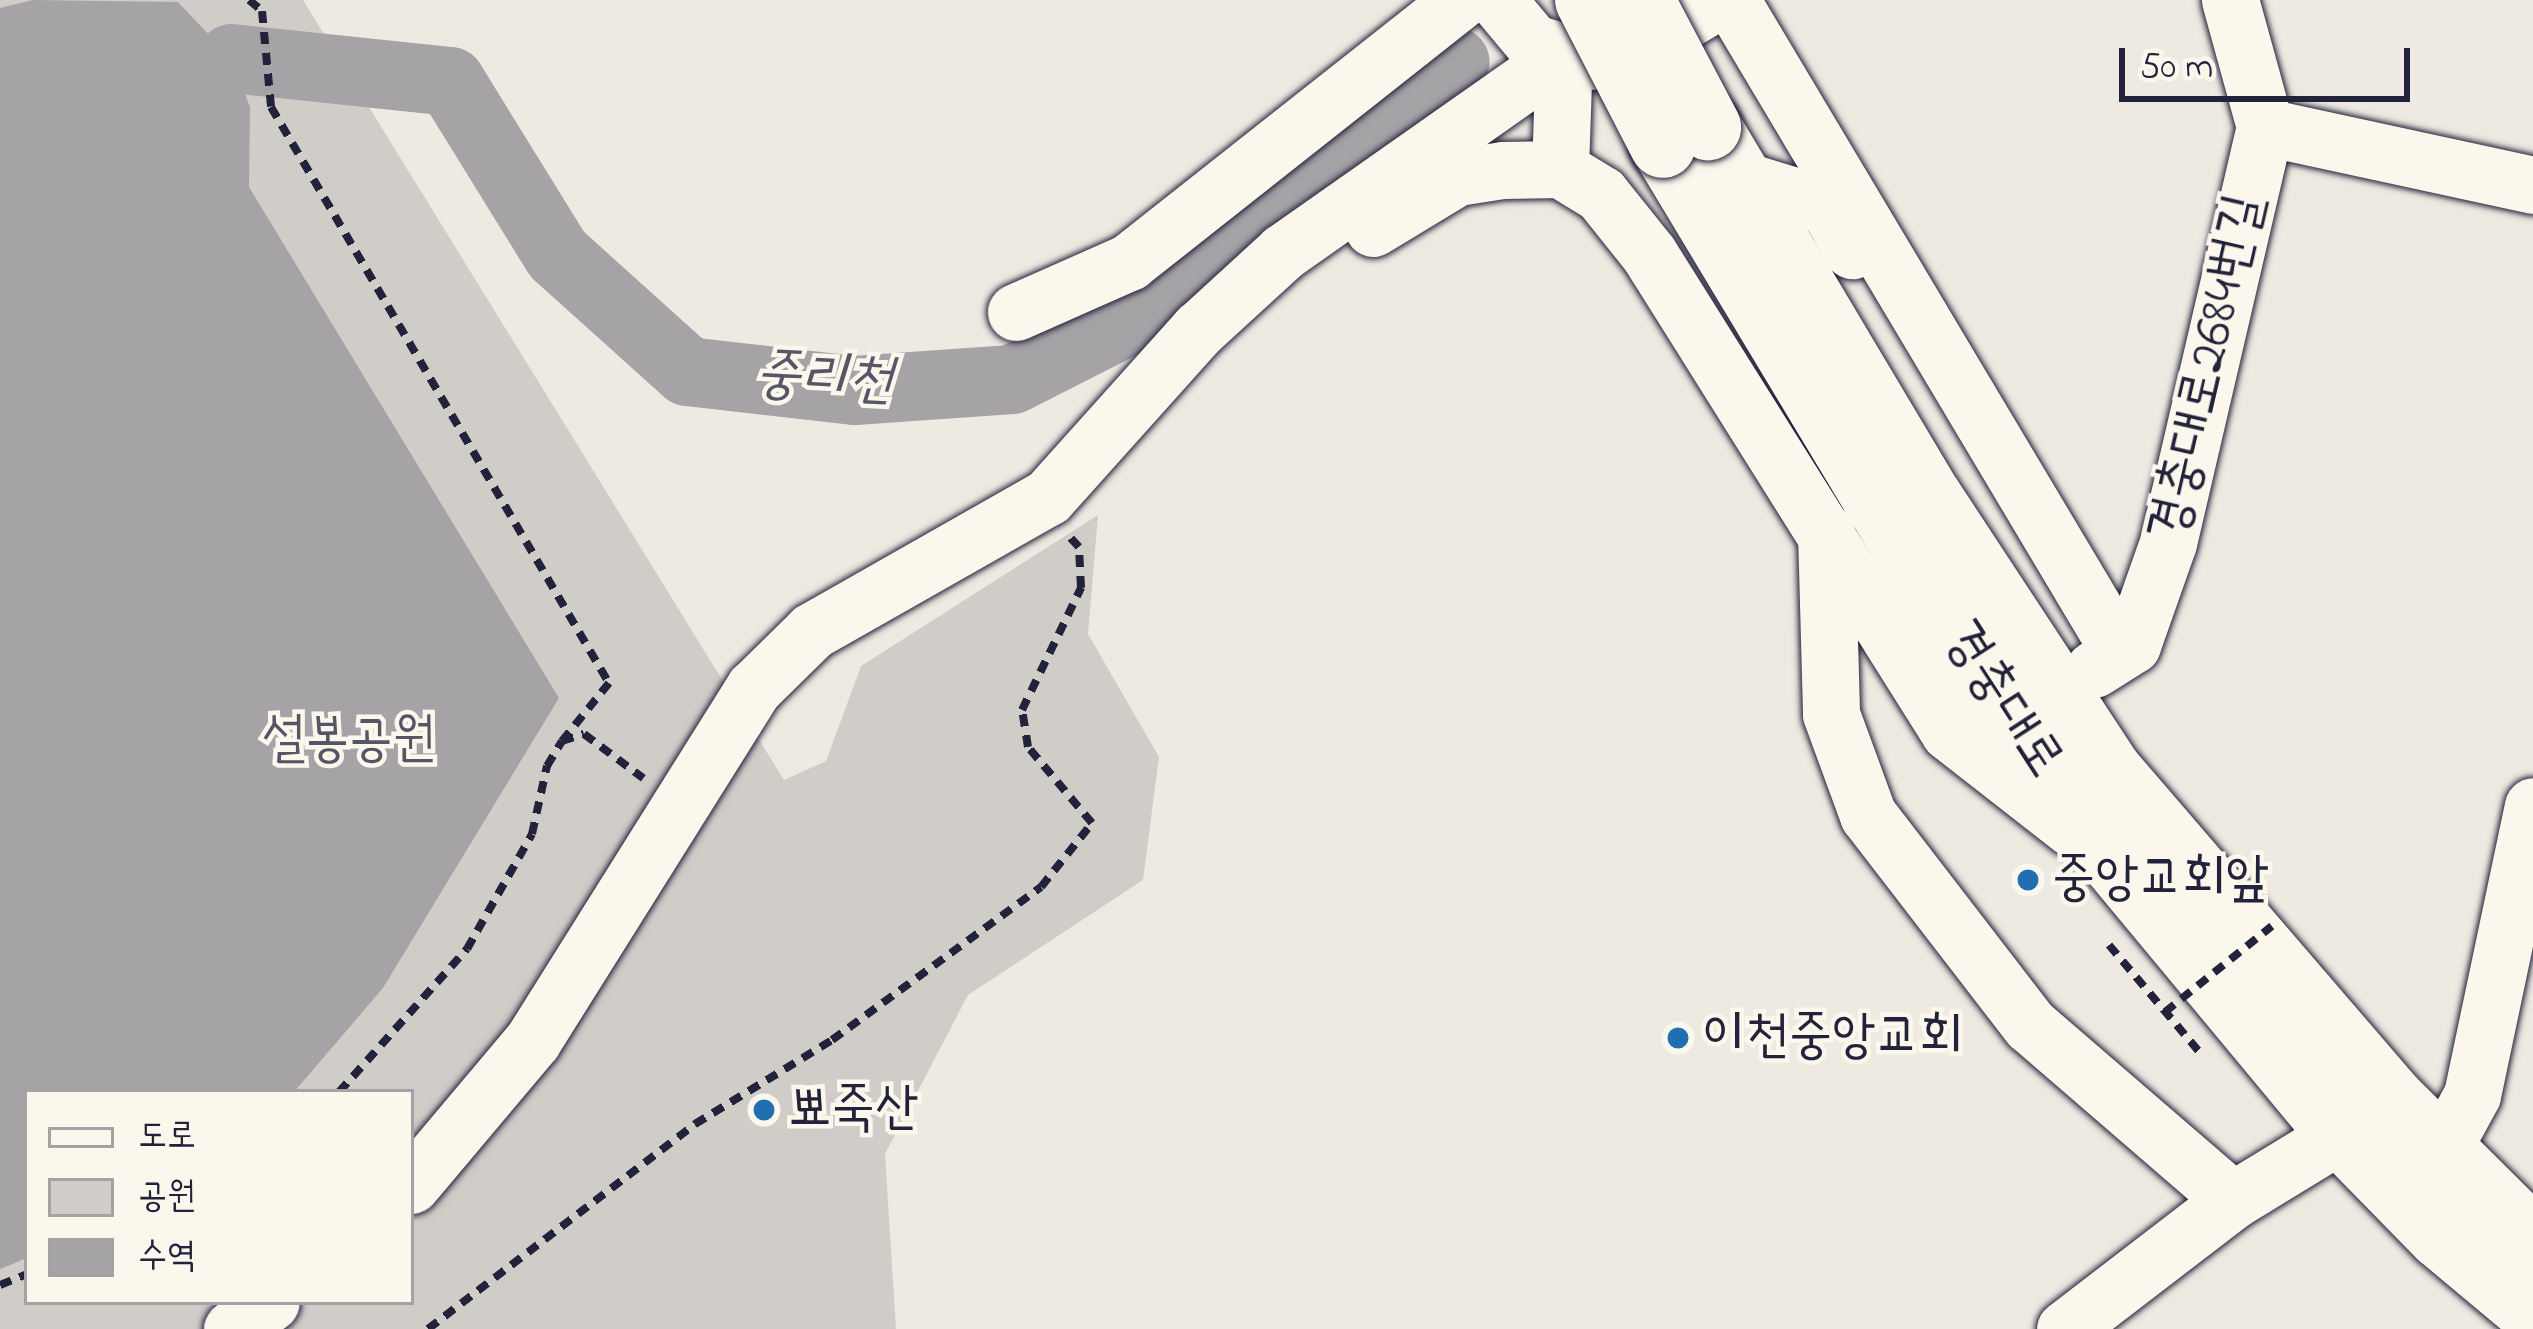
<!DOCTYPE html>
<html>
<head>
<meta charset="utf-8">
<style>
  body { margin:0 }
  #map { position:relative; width:2533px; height:1329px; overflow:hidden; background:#eeeae2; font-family:"Indie Flower","Poor Story",sans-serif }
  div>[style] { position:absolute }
  .green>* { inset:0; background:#d0cdc9 }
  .water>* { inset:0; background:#a6a3a7 }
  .river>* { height:69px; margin:-34.5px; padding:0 34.5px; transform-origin:34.5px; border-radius:34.5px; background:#a6a3a7 }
  .path>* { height:8px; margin-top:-4px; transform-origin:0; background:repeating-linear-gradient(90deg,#22223b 0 12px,transparent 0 21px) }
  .roads { filter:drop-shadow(0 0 3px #22223b) drop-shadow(0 0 3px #22223b) }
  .minor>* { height:57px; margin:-28.5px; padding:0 28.5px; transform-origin:28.5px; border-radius:28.5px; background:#fbf7ec }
  .major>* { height:66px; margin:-33px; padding:0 33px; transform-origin:33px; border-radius:33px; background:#fbf7ec }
  .path-bridge>* { height:8px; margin-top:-4px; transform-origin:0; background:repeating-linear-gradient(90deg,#22223b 0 12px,transparent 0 21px) }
  .bridges { filter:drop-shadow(0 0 3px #22223b) drop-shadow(0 0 3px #22223b) }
  .major-bridge>* { height:66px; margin:-33px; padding:0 33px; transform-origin:33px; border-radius:33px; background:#fbf7ec }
  .dots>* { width:33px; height:33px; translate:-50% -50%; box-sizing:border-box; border:6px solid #fbf7ec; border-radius:50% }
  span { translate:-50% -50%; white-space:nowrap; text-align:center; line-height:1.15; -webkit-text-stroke:9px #fbf7ec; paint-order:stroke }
  .street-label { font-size:54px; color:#22223b }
  .park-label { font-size:54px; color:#565566 }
  .poi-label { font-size:54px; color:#22223b }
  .left { translate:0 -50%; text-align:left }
  .water-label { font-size:57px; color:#575666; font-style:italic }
  .legend { position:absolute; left:24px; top:1089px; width:390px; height:216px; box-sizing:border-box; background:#fbf7ec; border:3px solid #a4a2a5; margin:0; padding:15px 21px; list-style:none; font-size:36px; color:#22223b }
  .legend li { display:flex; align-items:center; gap:24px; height:60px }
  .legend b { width:60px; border:3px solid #a4a2a5 }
  .scale { position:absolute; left:2119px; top:48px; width:291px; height:54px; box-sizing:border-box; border:6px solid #22223b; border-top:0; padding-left:15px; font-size:36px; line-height:42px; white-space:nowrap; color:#22223b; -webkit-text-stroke:9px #fbf7ec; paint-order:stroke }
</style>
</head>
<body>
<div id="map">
  <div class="green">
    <i style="clip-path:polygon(evenodd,0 0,303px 0,784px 780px,826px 761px,861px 666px,1098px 515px,1088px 634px,1159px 757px,1143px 880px,968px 995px,885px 1154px,896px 1329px,0 1329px,0 0,27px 1092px,411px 1092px,411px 1302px,27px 1302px,27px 1092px)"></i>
  </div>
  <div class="water">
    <i style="clip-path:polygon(33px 0,178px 2px,231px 58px,250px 107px,249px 187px,559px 698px,383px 988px,294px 1092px,27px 1092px,27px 1258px,0 1269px,0 8px)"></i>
  </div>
  <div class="river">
    <i style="left:231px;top:58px;width:220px;rotate:6deg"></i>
    <i style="left:450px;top:81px;width:203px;rotate:58.3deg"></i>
    <i style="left:557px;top:254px;width:175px;rotate:42deg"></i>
    <i style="left:687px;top:371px;width:168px;rotate:6.5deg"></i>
    <i style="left:854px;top:390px;width:158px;rotate:-4deg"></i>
    <i style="left:1012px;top:379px;width:175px;rotate:-26.9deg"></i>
    <i style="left:1168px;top:300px;width:373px;rotate:-39.8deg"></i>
  </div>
  <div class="path">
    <i style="left:249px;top:0;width:17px;rotate:40deg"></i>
    <i style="left:262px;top:11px;width:96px;rotate:84.6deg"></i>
    <i style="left:271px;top:107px;width:668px;rotate:59.6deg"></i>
    <i style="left:609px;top:683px;width:75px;rotate:129deg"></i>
    <i style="left:2109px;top:945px;width:143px;rotate:49.8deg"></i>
    <i style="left:339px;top:1092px;width:192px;rotate:-48.2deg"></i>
    <i style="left:467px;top:949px;width:132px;rotate:-60.5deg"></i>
    <i style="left:532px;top:834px;width:70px;rotate:-77.6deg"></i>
    <i style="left:547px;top:766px;width:29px;rotate:-59deg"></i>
    <i style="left:562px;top:741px;width:23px;rotate:-18deg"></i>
    <i style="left:584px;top:734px;width:74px;rotate:36.7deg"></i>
    <i style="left:0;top:1285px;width:29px;rotate:-22deg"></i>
    <i style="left:428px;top:1329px;width:337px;rotate:-37.5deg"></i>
    <i style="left:695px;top:1124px;width:161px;rotate:-31.5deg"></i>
    <i style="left:832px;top:1040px;width:259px;rotate:-36.2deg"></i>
    <i style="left:1041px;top:887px;width:82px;rotate:-51.4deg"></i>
    <i style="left:1092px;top:823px;width:99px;rotate:-130.1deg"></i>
    <i style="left:1028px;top:747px;width:37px;rotate:-99deg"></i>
    <i style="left:1022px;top:710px;width:136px;rotate:-64.2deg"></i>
    <i style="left:1081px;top:588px;width:41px;rotate:-92.8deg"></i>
    <i style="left:1079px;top:547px;width:16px;rotate:-133deg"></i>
  </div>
  <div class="roads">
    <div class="minor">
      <i style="left:1497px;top:0;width:56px;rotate:50.1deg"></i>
      <i style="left:1533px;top:43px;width:66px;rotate:15.7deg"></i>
      <i style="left:1597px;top:61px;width:35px;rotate:-13deg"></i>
      <i style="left:1631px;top:53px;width:103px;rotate:-31.1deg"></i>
      <i style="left:1731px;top:0;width:759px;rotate:59.18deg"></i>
      <i style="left:2265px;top:127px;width:274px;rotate:12.2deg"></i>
      <i style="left:1560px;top:169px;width:112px;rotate:-88deg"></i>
      <i style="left:1739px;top:179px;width:92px;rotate:17.1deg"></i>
      <i style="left:1827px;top:206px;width:51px;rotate:60.4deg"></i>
      <i style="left:1373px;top:228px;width:98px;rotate:-31.3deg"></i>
      <i style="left:1457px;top:177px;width:47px;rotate:-8.7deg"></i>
      <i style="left:1503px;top:170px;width:57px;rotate:-1deg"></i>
      <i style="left:1560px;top:169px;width:48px;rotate:31.4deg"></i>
      <i style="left:1601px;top:194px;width:77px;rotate:51.3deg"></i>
      <i style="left:1649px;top:254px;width:564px;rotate:57.89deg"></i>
      <i style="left:1949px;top:732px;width:156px;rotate:38deg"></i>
      <i style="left:1016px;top:312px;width:124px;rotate:-23.9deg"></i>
      <i style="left:1129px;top:262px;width:423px;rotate:-38.3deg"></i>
      <i style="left:1826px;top:532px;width:182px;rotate:88.4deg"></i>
      <i style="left:1831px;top:714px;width:108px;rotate:69.9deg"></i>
      <i style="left:1868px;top:815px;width:265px;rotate:52.4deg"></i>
      <i style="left:2030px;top:1025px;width:268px;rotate:40.8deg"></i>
      <i style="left:2094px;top:669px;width:45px;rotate:-32.3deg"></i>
      <i style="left:2132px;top:645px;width:108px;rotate:-70.6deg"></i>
      <i style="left:2168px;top:543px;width:427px;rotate:-76.9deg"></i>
      <i style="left:2265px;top:127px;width:132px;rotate:-105.4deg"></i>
      <i style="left:2442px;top:1150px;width:63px;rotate:-61.4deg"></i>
      <i style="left:2472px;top:1095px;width:295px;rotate:-78.1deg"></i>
      <i style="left:411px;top:1185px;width:189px;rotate:-49.9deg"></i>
      <i style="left:533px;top:1040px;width:416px;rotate:-57.9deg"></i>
      <i style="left:754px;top:688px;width:81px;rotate:-44.5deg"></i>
      <i style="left:812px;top:631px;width:271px;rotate:-29.6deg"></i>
      <i style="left:1048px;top:497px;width:226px;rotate:-48.1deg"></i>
      <i style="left:1199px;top:329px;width:114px;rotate:-42.5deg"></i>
      <i style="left:1283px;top:252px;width:341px;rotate:-35.1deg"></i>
      <i style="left:232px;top:1329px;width:47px;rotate:-34.7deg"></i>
      <i style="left:2065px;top:1329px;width:212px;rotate:-37.5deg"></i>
      <i style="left:2233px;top:1200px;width:127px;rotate:-31.4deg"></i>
    </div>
    <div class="major">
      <i style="left:1708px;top:127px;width:431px;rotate:59.2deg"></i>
      <i style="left:1929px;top:497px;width:328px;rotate:56.7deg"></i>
      <i style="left:2109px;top:771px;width:435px;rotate:49.3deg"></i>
      <i style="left:2393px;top:1101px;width:197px;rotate:44.8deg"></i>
      <i style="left:1663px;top:145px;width:671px;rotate:58.96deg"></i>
      <i style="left:2009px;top:720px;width:145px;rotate:54deg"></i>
      <i style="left:2094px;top:837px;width:386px;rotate:50.3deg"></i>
      <i style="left:2341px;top:1134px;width:143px;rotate:45.6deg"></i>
      <i style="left:2441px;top:1236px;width:120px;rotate:39.9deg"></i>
    </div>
  </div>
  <div class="path-bridge">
    <i style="left:2165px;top:1012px;width:137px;rotate:-38.8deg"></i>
  </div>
  <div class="bridges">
    <div class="major-bridge">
      <i style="left:1588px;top:0;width:163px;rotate:62.7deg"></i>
      <i style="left:1641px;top:0;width:144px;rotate:62.2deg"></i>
    </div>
  </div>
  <div class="dots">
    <i style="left:2028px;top:880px;background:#1f6fb2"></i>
    <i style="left:1678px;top:1038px;background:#1f6fb2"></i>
    <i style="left:764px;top:1110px;background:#1f6fb2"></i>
  </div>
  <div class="street-label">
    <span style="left:2208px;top:368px;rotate:-77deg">경충대로2684번길</span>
    <span style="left:2002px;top:700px;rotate:57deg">경충대로</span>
  </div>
  <div class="park-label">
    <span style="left:349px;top:741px">설봉공원</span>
  </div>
  <div class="poi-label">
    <span class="left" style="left:2052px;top:880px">중앙교회앞</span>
    <span class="left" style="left:1702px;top:1038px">이천중앙교회</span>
    <span class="left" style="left:788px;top:1110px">뾰죽산</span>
  </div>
  <div class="water-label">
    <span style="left:824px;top:380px;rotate:3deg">중리천</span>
  </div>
  <ul class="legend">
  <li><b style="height:15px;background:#fbf7ec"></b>도로</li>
  <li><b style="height:33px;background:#d0cdc9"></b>공원</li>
  <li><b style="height:33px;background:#a6a3a7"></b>수역</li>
  </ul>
  <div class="scale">50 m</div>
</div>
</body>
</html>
